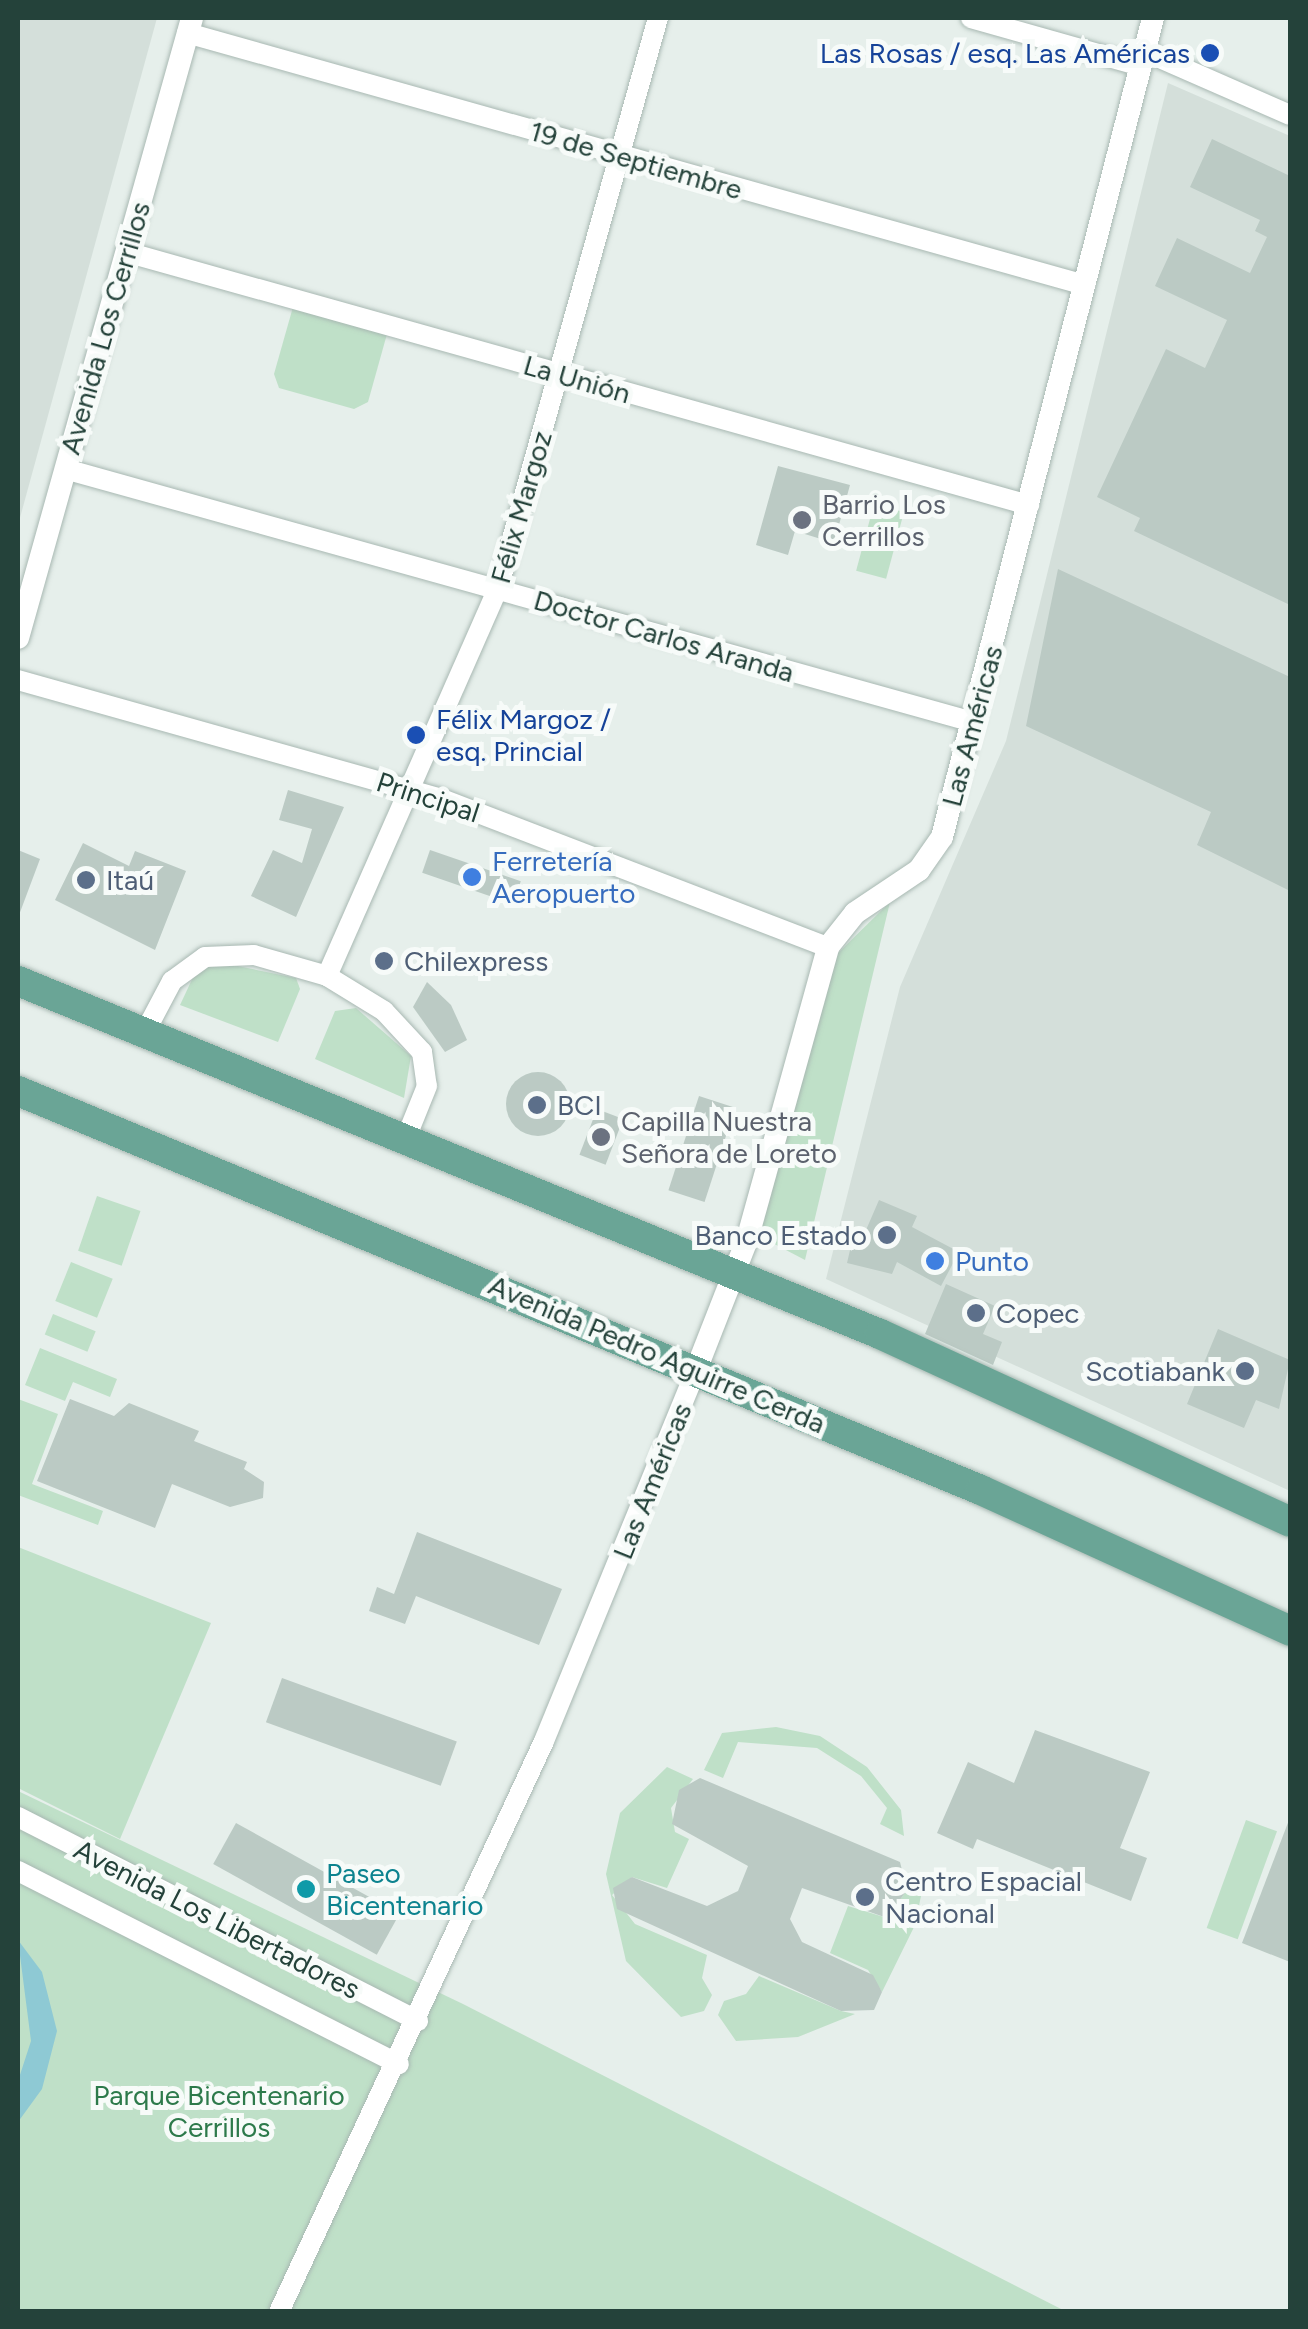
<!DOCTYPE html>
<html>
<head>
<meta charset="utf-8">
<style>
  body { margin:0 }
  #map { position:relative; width:1308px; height:2329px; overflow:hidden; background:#e6efeb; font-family:Figtree,sans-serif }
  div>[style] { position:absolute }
  .built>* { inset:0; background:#d4dfda }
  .green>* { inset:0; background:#bfe0c8; transform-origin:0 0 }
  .water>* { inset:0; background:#8ec9d4 }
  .building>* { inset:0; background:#bbcac4; transform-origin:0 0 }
  .round { border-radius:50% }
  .roads { filter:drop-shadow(0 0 2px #a8b8b2) drop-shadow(0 0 2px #a8b8b2) }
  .minor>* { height:20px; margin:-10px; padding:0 10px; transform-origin:10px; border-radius:10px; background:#fff }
  .tertiary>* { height:22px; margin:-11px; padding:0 11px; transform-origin:11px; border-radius:11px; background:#fff }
  .primary>* { height:30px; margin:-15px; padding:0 15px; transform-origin:15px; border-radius:15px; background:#6aa596 }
  .dots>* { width:28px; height:28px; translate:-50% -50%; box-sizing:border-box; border:5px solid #f7fbf9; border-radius:50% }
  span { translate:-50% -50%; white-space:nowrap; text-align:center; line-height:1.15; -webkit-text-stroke:10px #f7fbf9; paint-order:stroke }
  .transit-label { font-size:28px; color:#164399 }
  .right { translate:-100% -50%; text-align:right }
  .left { translate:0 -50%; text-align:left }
  .street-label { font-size:28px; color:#24423a }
  .worship-label { font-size:28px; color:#5b616d }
  .shop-label { font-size:28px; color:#366cbe }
  .service-label { font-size:28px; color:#4e5e75 }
  .culture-label { font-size:28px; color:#0d838f }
  .park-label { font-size:28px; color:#2d7a4b }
  .frame { position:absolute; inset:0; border:20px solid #24423a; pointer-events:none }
</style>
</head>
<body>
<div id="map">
  <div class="built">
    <i style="clip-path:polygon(18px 18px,157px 18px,18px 525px)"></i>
    <i style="clip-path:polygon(1168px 83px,1290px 136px,1290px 1491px,826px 1279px,900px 987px,1006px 741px)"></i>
  </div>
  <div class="green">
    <i style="clip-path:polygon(293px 307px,387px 334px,368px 402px,354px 409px,279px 388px,274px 374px)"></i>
    <i style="left:874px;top:504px;width:31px;height:69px;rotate:15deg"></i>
    <i style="clip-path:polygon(890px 902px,805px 1260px,757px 1235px,832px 959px)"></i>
    <i style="clip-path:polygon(218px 962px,296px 978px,300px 989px,278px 1042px,180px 1005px,195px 973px)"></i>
    <i style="clip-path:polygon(356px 1008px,411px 1056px,404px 1098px,315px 1059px,335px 1011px)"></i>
    <i style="left:97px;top:1196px;width:46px;height:58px;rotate:19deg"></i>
    <i style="left:71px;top:1262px;width:45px;height:42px;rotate:22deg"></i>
    <i style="left:53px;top:1314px;width:46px;height:22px;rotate:22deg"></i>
    <i style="clip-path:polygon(40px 1348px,117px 1379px,110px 1397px,73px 1382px,65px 1401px,25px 1385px)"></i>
    <i style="clip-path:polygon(18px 1399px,58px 1414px,32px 1484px,103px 1511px,98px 1525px,18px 1495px)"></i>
    <i style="clip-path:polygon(18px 1547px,211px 1623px,120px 1839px,18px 1788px)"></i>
    <i style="clip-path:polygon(776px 1727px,820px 1736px,867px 1767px,901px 1810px,904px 1836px,880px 1824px,887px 1808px,861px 1776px,817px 1748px,738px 1742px,723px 1778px,704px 1770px,722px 1733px)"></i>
    <i style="clip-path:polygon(667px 1767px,693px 1779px,671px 1808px,675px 1832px,689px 1839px,667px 1888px,632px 1877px,612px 1895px,635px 1924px,707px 1955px,702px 1978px,712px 1995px,704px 2011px,681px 2017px,626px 1961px,606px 1874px,620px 1813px)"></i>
    <i style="clip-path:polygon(18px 1791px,463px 2004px,1065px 2311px,18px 2312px)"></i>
    <i style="left:1246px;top:1820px;width:33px;height:115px;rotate:20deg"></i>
    <i style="clip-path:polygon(907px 1890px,921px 1896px,915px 1925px,882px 1992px,868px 1970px,830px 1953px,848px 1906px,887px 1918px)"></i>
    <i style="clip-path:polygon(759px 1976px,841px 2011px,855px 2014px,798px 2037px,736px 2041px,718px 2015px,724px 2001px,746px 1994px)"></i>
  </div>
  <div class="water">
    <i style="clip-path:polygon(18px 1940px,42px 1972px,57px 2031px,42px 2089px,18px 2122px,18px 2081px,31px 2041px)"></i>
  </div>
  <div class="building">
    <i style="clip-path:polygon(1212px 139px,1290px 176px,1290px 605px,1134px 531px,1140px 518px,1097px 497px,1166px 349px,1205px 368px,1227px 320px,1155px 286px,1177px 238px,1250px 273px,1267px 237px,1255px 231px,1260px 220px,1190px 187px)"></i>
    <i style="clip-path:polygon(778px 466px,850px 485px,834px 543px,795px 531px,788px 555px,756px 545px)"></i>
    <i style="clip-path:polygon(1058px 569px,1290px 677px,1290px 891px,1197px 845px,1211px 812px,1026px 726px)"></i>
    <i style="clip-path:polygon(288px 790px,344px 807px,296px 917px,251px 896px,273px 850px,302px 863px,312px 829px,279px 820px)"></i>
    <i style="clip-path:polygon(83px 843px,129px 866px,135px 851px,186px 871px,155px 950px,55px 900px)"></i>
    <i style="clip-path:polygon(18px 850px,40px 859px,19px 915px,18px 915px)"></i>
    <i style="left:430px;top:850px;width:96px;height:24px;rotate:19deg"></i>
    <i style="clip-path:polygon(427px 982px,451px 1005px,467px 1040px,445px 1052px,413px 1007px)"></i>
    <i class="round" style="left:506px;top:1072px;width:64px;height:64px"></i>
    <i style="left:699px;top:1096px;width:38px;height:99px;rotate:18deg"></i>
    <i style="left:597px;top:1109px;width:28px;height:49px;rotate:21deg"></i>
    <i style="clip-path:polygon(879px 1200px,917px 1216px,912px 1227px,959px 1252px,941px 1286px,897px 1262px,892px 1274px,847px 1263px,854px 1233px,863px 1237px)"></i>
    <i style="clip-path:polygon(946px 1284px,995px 1306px,983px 1334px,1002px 1342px,993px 1365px,925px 1334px)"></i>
    <i style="clip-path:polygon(1218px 1329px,1290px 1360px,1279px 1409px,1256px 1400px,1244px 1428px,1187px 1404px)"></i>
    <i style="clip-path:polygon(70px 1399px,114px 1416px,129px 1403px,199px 1431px,194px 1441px,247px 1462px,244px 1469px,264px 1482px,263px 1498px,230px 1507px,172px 1484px,155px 1528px,37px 1481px)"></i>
    <i style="clip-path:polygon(417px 1532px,562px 1589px,539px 1645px,416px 1596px,405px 1624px,369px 1611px,377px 1587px,394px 1594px)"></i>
    <i style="left:282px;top:1678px;width:186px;height:47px;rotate:20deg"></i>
    <i style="clip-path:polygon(1035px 1730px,1150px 1772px,1120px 1848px,1147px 1858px,1131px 1901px,977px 1839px,973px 1849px,937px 1833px,968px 1762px,1014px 1783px)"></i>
    <i style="clip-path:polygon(700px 1778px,900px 1862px,907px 1890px,887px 1918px,802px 1888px,790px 1919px,802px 1942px,873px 1975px,882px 1992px,874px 2010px,841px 2011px,617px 1909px,613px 1888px,632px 1877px,707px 1906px,738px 1891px,748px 1866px,672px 1824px,679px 1790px)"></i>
    <i style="clip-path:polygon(1289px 1820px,1290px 1821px,1290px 1962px,1242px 1943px)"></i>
    <i style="left:236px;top:1823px;width:187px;height:47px;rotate:29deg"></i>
  </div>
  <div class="roads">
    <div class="minor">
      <i style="left:971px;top:18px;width:177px;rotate:15.8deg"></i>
      <i style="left:187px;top:33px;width:933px;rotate:15.68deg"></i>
      <i style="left:1144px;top:51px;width:159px;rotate:23.7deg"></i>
      <i style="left:126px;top:252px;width:938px;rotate:15.65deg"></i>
      <i style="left:65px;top:469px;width:943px;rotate:15.57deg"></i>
      <i style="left:18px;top:680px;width:437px;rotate:15.7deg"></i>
      <i style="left:439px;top:798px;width:417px;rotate:21deg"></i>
      <i style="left:327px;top:976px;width:423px;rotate:-66.2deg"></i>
      <i style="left:498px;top:589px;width:593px;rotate:-74.35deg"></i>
      <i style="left:145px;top:1032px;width:58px;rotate:-62.1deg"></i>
      <i style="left:172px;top:981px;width:41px;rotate:-36deg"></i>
      <i style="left:205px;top:957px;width:49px;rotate:-2.3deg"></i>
      <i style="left:254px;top:955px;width:76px;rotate:16deg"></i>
      <i style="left:327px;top:976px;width:67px;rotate:31.6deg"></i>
      <i style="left:384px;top:1011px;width:56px;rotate:47.2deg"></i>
      <i style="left:422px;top:1052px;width:34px;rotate:82deg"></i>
      <i style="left:427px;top:1086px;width:56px;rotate:112deg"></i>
      <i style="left:18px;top:1817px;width:449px;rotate:27deg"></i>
      <i style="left:18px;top:1871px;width:427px;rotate:26.9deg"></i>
      <i style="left:279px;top:2312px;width:629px;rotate:-65.1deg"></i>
      <i style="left:544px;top:1741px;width:401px;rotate:-67.7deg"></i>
    </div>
    <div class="tertiary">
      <i style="left:18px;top:638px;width:644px;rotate:-74.32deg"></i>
      <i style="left:696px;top:1370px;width:140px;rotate:-68.6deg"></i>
      <i style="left:747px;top:1240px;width:304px;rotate:-74.5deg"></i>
      <i style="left:828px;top:947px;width:43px;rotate:-51.5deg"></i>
      <i style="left:855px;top:913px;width:77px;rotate:-33.9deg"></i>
      <i style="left:919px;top:870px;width:40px;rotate:-55.1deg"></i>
      <i style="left:942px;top:837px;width:846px;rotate:-75.55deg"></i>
    </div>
    <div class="primary">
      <i style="left:18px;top:981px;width:931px;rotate:22.27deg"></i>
      <i style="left:880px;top:1334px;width:451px;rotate:24.6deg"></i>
      <i style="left:18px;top:1091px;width:1042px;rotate:22.51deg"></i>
      <i style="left:981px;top:1490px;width:340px;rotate:24.5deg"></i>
    </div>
  </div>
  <div class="dots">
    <i style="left:1210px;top:53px;background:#1a4fb4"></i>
    <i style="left:802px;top:520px;background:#6b7280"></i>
    <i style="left:416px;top:735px;background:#1a4fb4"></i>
    <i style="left:472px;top:877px;background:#3f7fe0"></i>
    <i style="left:86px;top:880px;background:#5c6f8a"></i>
    <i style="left:384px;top:961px;background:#5c6f8a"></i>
    <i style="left:537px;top:1105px;background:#5c6f8a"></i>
    <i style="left:601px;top:1137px;background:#6b7280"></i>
    <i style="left:887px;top:1235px;background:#5c6f8a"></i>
    <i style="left:935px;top:1261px;background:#3f7fe0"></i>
    <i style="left:976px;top:1313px;background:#5c6f8a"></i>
    <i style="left:1245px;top:1371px;background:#5c6f8a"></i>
    <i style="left:306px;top:1889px;background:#0f9aa8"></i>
    <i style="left:865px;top:1897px;background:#5c6f8a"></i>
  </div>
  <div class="transit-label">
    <span class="right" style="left:1190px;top:53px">Las Rosas / esq. Las Américas</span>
    <span class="left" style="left:436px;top:735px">Félix Margoz /<br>esq. Princial</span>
  </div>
  <div class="street-label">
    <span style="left:636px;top:160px;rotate:16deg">19 de Septiembre</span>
    <span style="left:105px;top:328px;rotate:-74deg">Avenida Los Cerrillos</span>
    <span style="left:577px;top:379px;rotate:16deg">La Unión</span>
    <span style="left:521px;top:507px;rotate:-74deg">Félix Margoz</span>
    <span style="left:664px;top:636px;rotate:16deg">Doctor Carlos Aranda</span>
    <span style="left:972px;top:726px;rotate:-75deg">Las Américas</span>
    <span style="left:428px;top:797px;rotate:18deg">Principal</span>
    <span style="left:657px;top:1354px;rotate:23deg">Avenida Pedro Aguirre Cerda</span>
    <span style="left:652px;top:1481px;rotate:-68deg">Las Américas</span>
    <span style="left:217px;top:1919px;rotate:27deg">Avenida Los Libertadores</span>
  </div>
  <div class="worship-label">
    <span class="left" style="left:822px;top:520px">Barrio Los<br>Cerrillos</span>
    <span class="left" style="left:621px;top:1137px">Capilla Nuestra<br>Señora de Loreto</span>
  </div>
  <div class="shop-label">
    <span class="left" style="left:492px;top:877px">Ferretería<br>Aeropuerto</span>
    <span class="left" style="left:955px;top:1261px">Punto</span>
  </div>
  <div class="service-label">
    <span class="left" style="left:106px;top:880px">Itaú</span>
    <span class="left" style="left:404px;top:961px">Chilexpress</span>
    <span class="left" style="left:557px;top:1105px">BCI</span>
    <span class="right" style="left:867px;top:1235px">Banco Estado</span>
    <span class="left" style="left:996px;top:1313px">Copec</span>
    <span class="right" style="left:1225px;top:1371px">Scotiabank</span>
    <span class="left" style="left:885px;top:1897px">Centro Espacial<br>Nacional</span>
  </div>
  <div class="culture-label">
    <span class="left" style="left:326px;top:1889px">Paseo<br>Bicentenario</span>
  </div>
  <div class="park-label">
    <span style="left:219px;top:2111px">Parque Bicentenario<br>Cerrillos</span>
  </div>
  <div class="frame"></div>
</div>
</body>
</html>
